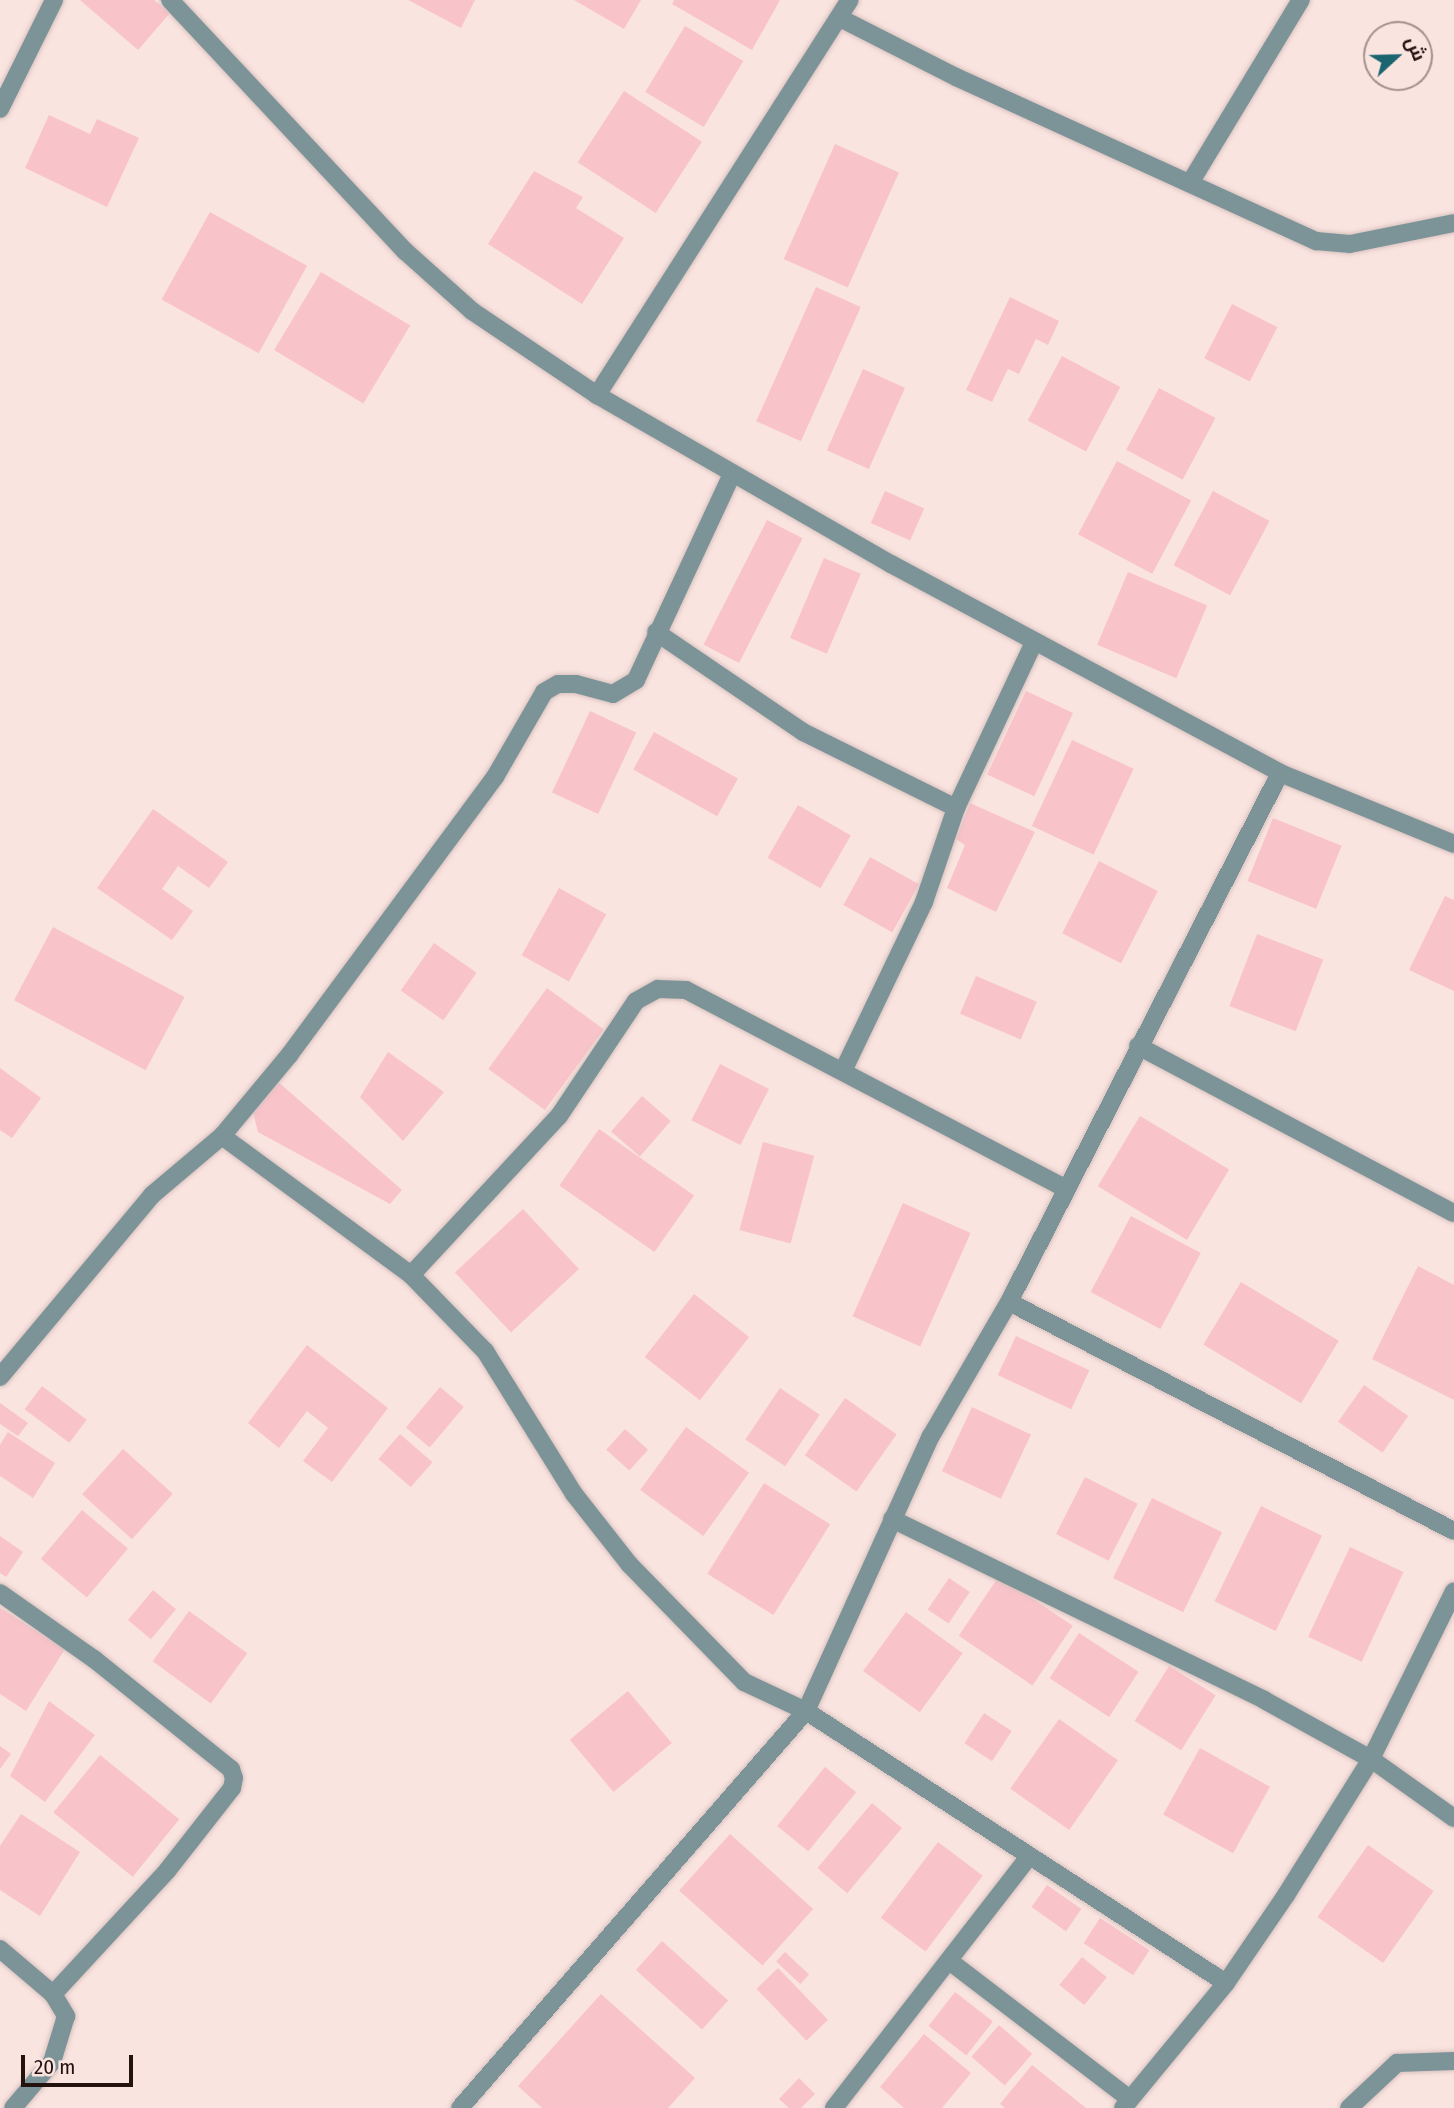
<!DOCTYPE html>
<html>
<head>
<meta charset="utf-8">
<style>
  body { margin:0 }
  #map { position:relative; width:1454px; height:2108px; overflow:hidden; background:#fae4e0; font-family:"Fira Sans Condensed",Cairo,sans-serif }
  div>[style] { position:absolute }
  .building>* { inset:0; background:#f9c3ca; transform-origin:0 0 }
  .roads { filter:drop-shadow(0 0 2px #d8c2bf) drop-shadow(0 0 2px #d8c2bf) }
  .minor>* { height:18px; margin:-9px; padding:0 9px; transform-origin:9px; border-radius:9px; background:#7c9498 }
  .tertiary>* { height:18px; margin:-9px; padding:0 9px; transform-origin:9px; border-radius:9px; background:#7c9498 }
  span { translate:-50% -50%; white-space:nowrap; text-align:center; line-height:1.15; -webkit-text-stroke:5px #fae4e0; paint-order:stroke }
  .north { position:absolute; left:1363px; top:21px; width:70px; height:70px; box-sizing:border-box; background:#fae4e0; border:2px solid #a4908c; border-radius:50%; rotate:68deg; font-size:19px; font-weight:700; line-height:28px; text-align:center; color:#24120f }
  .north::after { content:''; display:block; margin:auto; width:24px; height:32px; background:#1b6571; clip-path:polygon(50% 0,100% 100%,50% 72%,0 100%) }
  .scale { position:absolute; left:21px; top:2055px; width:112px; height:32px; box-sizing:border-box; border:4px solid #24120f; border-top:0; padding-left:9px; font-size:21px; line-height:24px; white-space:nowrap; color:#24120f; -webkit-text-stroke:5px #fae4e0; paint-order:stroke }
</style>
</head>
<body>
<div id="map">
  <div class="building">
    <i style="clip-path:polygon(80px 0,154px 0,170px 13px,138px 50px)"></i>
    <i style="clip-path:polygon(408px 0,475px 0,461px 28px)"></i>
    <i style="clip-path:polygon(574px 0,641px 0,624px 29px)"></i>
    <i style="clip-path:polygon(674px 0,780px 0,752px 50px,672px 4px)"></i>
    <i style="left:685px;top:26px;width:68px;height:77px;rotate:31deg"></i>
    <i style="left:624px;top:91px;width:93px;height:85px;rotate:33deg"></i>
    <i style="clip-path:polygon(49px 115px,90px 134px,97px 119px,139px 138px,107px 207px,25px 168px)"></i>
    <i style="left:835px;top:144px;width:70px;height:126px;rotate:24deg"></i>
    <i style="clip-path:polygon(534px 171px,583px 197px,576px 208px,624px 238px,582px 304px,488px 244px)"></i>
    <i style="left:210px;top:212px;width:111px;height:100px;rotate:29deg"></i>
    <i style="left:321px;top:272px;width:104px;height:91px;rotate:31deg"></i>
    <i style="left:816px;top:287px;width:49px;height:147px;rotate:24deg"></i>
    <i style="clip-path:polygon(1010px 297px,1059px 321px,1048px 345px,1036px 339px,1019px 374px,1008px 369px,992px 402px,966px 390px)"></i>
    <i style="left:1232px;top:304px;width:51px;height:61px;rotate:27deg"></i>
    <i style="left:1062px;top:356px;width:66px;height:73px;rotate:28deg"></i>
    <i style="left:863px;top:369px;width:46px;height:89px;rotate:24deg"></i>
    <i style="left:1159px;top:388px;width:64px;height:70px;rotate:28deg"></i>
    <i style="left:1117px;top:461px;width:84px;height:83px;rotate:28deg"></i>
    <i style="left:885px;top:491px;width:43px;height:35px;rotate:24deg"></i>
    <i style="left:1213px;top:491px;width:64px;height:84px;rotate:28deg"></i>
    <i style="left:767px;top:520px;width:40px;height:140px;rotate:27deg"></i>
    <i style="left:824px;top:558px;width:40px;height:87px;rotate:23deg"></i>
    <i style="left:1128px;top:572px;width:86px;height:79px;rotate:23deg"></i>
    <i style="left:1026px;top:691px;width:52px;height:92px;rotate:25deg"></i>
    <i style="left:590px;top:711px;width:51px;height:90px;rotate:25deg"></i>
    <i style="left:654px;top:732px;width:96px;height:43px;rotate:29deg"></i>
    <i style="left:1072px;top:740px;width:68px;height:95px;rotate:25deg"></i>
    <i style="clip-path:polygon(970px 803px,1035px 832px,996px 912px,947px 888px,965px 845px,956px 839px)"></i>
    <i style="left:798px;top:805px;width:61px;height:61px;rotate:30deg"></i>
    <i style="clip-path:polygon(153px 809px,228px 862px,209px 888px,178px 866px,162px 889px,193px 911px,172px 940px,97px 888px)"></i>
    <i style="left:1273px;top:818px;width:74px;height:68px;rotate:22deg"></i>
    <i style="left:870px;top:857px;width:56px;height:55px;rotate:29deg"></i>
    <i style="left:1099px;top:861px;width:66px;height:81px;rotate:27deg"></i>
    <i style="left:559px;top:888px;width:54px;height:77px;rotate:29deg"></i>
    <i style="clip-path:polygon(1445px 896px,1454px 900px,1454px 991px,1409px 970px)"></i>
    <i style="left:53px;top:927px;width:149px;height:83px;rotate:28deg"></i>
    <i style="left:1257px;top:934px;width:71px;height:77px;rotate:21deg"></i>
    <i style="left:434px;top:943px;width:52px;height:58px;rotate:35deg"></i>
    <i style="left:976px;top:976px;width:66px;height:41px;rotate:23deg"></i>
    <i style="left:547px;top:988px;width:70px;height:100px;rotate:36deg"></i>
    <i style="clip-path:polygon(388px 1052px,444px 1092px,403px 1141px,360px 1097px)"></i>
    <i style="left:720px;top:1064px;width:55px;height:63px;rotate:27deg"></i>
    <i style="clip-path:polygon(0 1068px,41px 1098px,12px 1138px,0 1130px)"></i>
    <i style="clip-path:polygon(276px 1080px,402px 1190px,390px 1204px,258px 1132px,251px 1105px)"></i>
    <i style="left:642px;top:1096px;width:38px;height:47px;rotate:41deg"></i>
    <i style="left:1140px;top:1116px;width:104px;height:82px;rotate:31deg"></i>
    <i style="left:599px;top:1129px;width:116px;height:69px;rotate:35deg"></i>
    <i style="left:763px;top:1142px;width:53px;height:91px;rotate:15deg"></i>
    <i style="left:903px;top:1203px;width:74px;height:124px;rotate:24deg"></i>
    <i style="left:523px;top:1209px;width:82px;height:93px;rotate:47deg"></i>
    <i style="left:1131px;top:1216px;width:79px;height:86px;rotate:28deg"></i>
    <i style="clip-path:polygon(1418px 1266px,1454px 1285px,1454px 1400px,1372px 1359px)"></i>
    <i style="left:1241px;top:1282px;width:114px;height:73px;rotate:31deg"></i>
    <i style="left:694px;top:1294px;width:70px;height:80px;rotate:38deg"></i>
    <i style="left:1016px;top:1336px;width:81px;height:43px;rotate:25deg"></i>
    <i style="clip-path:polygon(307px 1345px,388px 1408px,332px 1482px,303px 1461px,328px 1428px,307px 1411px,279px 1448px,248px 1423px)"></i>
    <i style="left:1364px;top:1385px;width:54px;height:45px;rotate:35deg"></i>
    <i style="left:42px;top:1386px;width:56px;height:29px;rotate:37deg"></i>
    <i style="left:440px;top:1387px;width:31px;height:53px;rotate:40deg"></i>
    <i style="left:780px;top:1388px;width:48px;height:62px;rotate:34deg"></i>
    <i style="left:845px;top:1398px;width:63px;height:70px;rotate:35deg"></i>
    <i style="clip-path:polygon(0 1403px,28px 1423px,18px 1436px,0 1424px)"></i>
    <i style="left:972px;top:1407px;width:65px;height:71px;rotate:25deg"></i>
    <i style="left:686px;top:1427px;width:78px;height:78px;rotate:36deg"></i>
    <i style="left:625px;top:1429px;width:31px;height:28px;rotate:42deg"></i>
    <i style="clip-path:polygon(8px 1432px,55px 1463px,33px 1498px,0 1476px,0 1445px)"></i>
    <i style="left:400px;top:1434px;width:43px;height:33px;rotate:41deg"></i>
    <i style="left:123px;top:1449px;width:67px;height:61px;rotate:42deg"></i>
    <i style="left:1085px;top:1477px;width:59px;height:64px;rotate:27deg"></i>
    <i style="left:764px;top:1483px;width:78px;height:107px;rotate:32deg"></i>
    <i style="left:1152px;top:1498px;width:78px;height:89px;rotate:26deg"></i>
    <i style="left:1261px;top:1506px;width:68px;height:106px;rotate:26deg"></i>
    <i style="left:82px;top:1510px;width:60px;height:64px;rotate:40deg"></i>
    <i style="clip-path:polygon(0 1536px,23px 1552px,6px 1577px,0 1573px)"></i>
    <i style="left:1350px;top:1547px;width:59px;height:99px;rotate:25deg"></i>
    <i style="left:999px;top:1576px;width:89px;height:72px;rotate:34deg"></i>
    <i style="left:949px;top:1578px;width:25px;height:38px;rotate:34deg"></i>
    <i style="left:153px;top:1590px;width:30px;height:39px;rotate:40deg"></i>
    <i style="clip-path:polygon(0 1608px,65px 1649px,26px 1711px,0 1694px)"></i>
    <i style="left:189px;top:1611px;width:72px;height:62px;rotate:36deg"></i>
    <i style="left:906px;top:1612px;width:70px;height:73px;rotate:36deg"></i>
    <i style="left:1079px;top:1633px;width:71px;height:54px;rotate:33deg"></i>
    <i style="left:1169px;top:1666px;width:55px;height:65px;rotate:32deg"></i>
    <i style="left:628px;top:1691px;width:68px;height:76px;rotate:50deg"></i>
    <i style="clip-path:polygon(49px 1701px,95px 1735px,45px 1802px,10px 1776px)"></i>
    <i style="left:984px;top:1713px;width:33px;height:36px;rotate:33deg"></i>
    <i style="left:1059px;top:1719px;width:72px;height:85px;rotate:35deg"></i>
    <i style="clip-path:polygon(0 1746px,11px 1754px,0 1769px)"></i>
    <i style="left:1200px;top:1748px;width:80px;height:76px;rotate:29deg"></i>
    <i style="left:100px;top:1755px;width:102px;height:74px;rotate:39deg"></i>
    <i style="left:825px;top:1767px;width:40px;height:76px;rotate:39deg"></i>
    <i style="left:872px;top:1803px;width:39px;height:85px;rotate:40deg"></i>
    <i style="clip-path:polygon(21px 1814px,80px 1852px,40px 1916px,0 1890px,0 1846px)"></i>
    <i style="left:730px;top:1834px;width:112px;height:76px;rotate:42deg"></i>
    <i style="left:938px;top:1842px;width:56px;height:95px;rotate:37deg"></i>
    <i style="left:1368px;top:1845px;width:80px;height:88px;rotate:35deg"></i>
    <i style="left:1047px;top:1885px;width:42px;height:27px;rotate:35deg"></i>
    <i style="left:1100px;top:1918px;width:59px;height:30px;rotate:33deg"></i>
    <i style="left:662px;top:1941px;width:89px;height:39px;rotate:42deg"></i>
    <i style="left:785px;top:1952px;width:33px;height:13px;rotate:43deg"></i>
    <i style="left:1082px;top:1957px;width:32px;height:36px;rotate:39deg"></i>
    <i style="left:778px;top:1968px;width:72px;height:30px;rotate:46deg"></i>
    <i style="left:955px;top:1992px;width:48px;height:43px;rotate:38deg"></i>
    <i style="clip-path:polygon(601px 1994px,695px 2078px,668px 2108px,542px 2108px,518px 2086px)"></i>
    <i style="left:999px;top:2025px;width:44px;height:42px;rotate:41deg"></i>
    <i style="clip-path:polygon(924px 2034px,971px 2073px,942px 2108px,904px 2108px,880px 2087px)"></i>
    <i style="clip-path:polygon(1032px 2065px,1086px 2108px,1005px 2108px,1000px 2104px)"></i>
    <i style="clip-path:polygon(799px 2078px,815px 2094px,801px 2108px,789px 2108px,779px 2099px)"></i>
  </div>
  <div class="roads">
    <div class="minor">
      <i style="left:840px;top:18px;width:130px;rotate:27deg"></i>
      <i style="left:956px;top:77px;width:396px;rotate:24.5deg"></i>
      <i style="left:1316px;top:241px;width:34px;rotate:5deg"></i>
      <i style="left:1350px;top:244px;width:106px;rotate:-11.4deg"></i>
      <i style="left:0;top:109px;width:122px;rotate:-63.6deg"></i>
      <i style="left:1190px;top:183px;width:214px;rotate:-58.8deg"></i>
      <i style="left:597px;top:395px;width:469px;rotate:-57.4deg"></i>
      <i style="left:656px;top:632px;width:178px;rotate:34.2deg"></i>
      <i style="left:803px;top:732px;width:171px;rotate:26.4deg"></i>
      <i style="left:1138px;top:1046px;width:357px;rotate:27.9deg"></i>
      <i style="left:844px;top:1069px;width:185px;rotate:-64.4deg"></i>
      <i style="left:924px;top:902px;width:99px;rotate:-71.2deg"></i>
      <i style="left:956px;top:808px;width:183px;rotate:-64.8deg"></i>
      <i style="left:222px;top:1136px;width:235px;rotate:36.3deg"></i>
      <i style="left:411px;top:1275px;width:106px;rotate:45.8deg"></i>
      <i style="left:485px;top:1351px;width:168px;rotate:58.1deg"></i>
      <i style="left:574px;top:1494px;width:89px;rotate:51.8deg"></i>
      <i style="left:629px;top:1564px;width:165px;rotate:45.7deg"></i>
      <i style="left:744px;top:1682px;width:68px;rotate:25.1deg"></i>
      <i style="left:806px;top:1711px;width:500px;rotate:32.93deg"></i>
      <i style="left:411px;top:1275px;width:217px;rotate:-47.1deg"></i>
      <i style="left:559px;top:1116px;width:138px;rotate:-56.2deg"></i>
      <i style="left:636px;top:1001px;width:25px;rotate:-29deg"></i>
      <i style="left:658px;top:989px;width:28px;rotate:2deg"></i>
      <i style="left:686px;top:990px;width:429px;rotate:27.6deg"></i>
      <i style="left:1009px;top:1302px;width:500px;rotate:27.23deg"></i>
      <i style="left:0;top:1377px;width:237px;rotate:-50.1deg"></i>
      <i style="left:152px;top:1195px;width:92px;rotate:-40.1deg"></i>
      <i style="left:222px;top:1136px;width:107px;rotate:-50.3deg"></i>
      <i style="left:290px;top:1054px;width:345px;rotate:-53.5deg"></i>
      <i style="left:495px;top:777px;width:98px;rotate:-60deg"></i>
      <i style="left:544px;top:692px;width:16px;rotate:-30deg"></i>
      <i style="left:558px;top:684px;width:18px"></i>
      <i style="left:576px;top:684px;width:38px;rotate:15deg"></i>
      <i style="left:613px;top:694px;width:27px;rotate:-31deg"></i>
      <i style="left:636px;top:680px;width:227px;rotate:-65deg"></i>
      <i style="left:892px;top:1519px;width:414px;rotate:25.9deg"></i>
      <i style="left:1264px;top:1700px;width:122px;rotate:28.9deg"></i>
      <i style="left:1371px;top:1759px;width:102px;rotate:35.4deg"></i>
      <i style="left:0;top:1593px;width:115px;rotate:35.1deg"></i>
      <i style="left:94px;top:1659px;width:176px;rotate:38.8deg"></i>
      <i style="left:231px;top:1769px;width:9px;rotate:72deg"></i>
      <i style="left:234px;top:1778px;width:10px;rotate:101deg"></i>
      <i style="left:232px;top:1788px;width:105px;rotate:128.1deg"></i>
      <i style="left:167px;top:1871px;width:168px;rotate:132.8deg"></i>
      <i style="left:0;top:1949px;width:70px;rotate:40.3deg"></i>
      <i style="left:53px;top:1994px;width:26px;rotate:59deg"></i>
      <i style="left:66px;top:2016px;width:48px;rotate:106.9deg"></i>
      <i style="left:52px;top:2062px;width:60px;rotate:130.3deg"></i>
      <i style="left:952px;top:1963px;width:224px;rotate:37.4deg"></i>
      <i style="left:460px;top:2108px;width:527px;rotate:-48.93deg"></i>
      <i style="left:806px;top:1711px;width:302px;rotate:-65.6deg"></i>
      <i style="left:931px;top:1436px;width:155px;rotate:-59.8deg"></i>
      <i style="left:1009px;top:1302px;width:594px;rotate:-62.87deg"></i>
      <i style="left:834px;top:2108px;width:318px;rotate:-52.2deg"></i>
      <i style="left:1123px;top:2108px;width:162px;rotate:-50.5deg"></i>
      <i style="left:1226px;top:1983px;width:107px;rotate:-55.7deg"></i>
      <i style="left:1286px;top:1895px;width:160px;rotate:-58deg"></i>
      <i style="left:1371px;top:1759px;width:187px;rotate:-63.7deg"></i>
      <i style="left:1349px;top:2108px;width:66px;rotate:-43.2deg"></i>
      <i style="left:1397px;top:2063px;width:57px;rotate:-2deg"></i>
    </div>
    <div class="tertiary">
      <i style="left:170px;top:0;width:344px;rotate:46.9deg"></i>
      <i style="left:405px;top:251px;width:90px;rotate:41.8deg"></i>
      <i style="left:472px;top:311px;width:151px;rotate:33.9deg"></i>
      <i style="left:597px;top:395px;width:339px;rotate:29.9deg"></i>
      <i style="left:891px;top:564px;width:442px;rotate:28.2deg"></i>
      <i style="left:1280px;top:773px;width:188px;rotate:22.2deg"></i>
    </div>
  </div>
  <div class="north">ش</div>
  <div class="scale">20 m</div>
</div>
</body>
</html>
